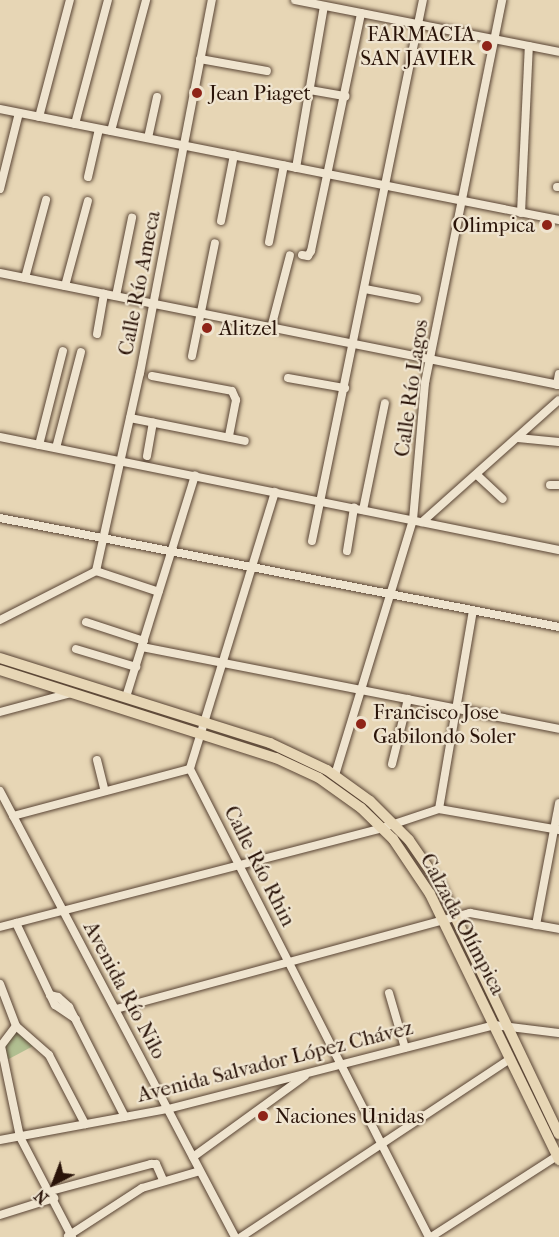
<!DOCTYPE html>
<html>
<head>
<meta charset="utf-8">
<style>
  body { margin:0 }
  #map { position:relative; width:559px; height:1237px; overflow:hidden; background:#e7d6b5; font-family:"IM FELL French Canon",serif }
  div>[style] { position:absolute }
  .green>* { inset:0; background:#b1bf91 }
  .roads { filter:drop-shadow(0 0 2px #594434) drop-shadow(0 0 2px #594434) }
  .minor>* { height:8px; margin:-4px; padding:0 4px; transform-origin:4px; border-radius:4px; background:#efe4cf }
  .major>* { height:10px; margin:-5px; padding:0 5px; transform-origin:5px; border-radius:5px; background:#e7d6b5 }
  .dots>* { width:16px; height:16px; translate:-50% -50%; box-sizing:border-box; border:3px solid #efe4cf; border-radius:50% }
  span { translate:-50% -50%; white-space:nowrap; text-align:center; line-height:1.15; -webkit-text-stroke:4.5px #efe4cf; paint-order:stroke }
  .poi-label { font-size:21px; color:#2a1409 }
  .right { translate:-100% -50%; text-align:right }
  .left { translate:0 -50%; text-align:left }
  .street-label { font-size:21px; color:#2a1409 }
  .north { position:absolute; left:24px; top:1153px; width:60px; height:60px; -webkit-text-stroke:4px #efe4cf; paint-order:stroke; rotate:222deg; font-size:16px; font-weight:700; line-height:24px; text-align:center; color:#2a1409 }
  .north::after { content:''; display:block; margin:auto; width:21px; height:27px; background:#2a1409; clip-path:polygon(50% 0,100% 100%,50% 72%,0 100%) }
</style>
</head>
<body>
<div id="map">
  <div class="green">
    <i style="clip-path:polygon(16px 1027px,37px 1044px,5px 1061px,2px 1046px)"></i>
  </div>
  <div class="roads">
    <div class="minor">
      <i style="left:295px;top:0;width:269px;rotate:11.1deg"></i>
      <i style="left:200px;top:59px;width:68px;rotate:10.2deg"></i>
      <i style="left:310px;top:90px;width:36px;rotate:10deg"></i>
      <i style="left:0;top:109px;width:570px;rotate:11.23deg"></i>
      <i style="left:39px;top:117px;width:121px;rotate:-75.2deg"></i>
      <i style="left:75px;top:124px;width:128px;rotate:-75.1deg"></i>
      <i style="left:111px;top:131px;width:136px;rotate:-75deg"></i>
      <i style="left:148px;top:138px;width:42px;rotate:-77.6deg"></i>
      <i style="left:296px;top:168px;width:164px;rotate:-80.2deg"></i>
      <i style="left:88px;top:177px;width:49px;rotate:-77.1deg"></i>
      <i style="left:557px;top:187px;width:2px"></i>
      <i style="left:0;top:189px;width:78px;rotate:-76deg"></i>
      <i style="left:521px;top:213px;width:167px;rotate:-87.3deg"></i>
      <i style="left:221px;top:221px;width:67px;rotate:-78.9deg"></i>
      <i style="left:269px;top:242px;width:78px;rotate:-79deg"></i>
      <i style="left:302px;top:255px;width:6px;rotate:9deg"></i>
      <i style="left:308px;top:256px;width:6px;rotate:-59deg"></i>
      <i style="left:311px;top:251px;width:243px;rotate:-78.1deg"></i>
      <i style="left:0;top:273px;width:570px;rotate:11.33deg"></i>
      <i style="left:25px;top:278px;width:81px;rotate:-74.9deg"></i>
      <i style="left:65px;top:286px;width:88px;rotate:-74.9deg"></i>
      <i style="left:365px;top:289px;width:53px;rotate:10.9deg"></i>
      <i style="left:116px;top:296px;width:80px;rotate:-78.4deg"></i>
      <i style="left:271px;top:328px;width:75px;rotate:-75.4deg"></i>
      <i style="left:97px;top:334px;width:41px;rotate:-80.1deg"></i>
      <i style="left:192px;top:356px;width:115px;rotate:-78.5deg"></i>
      <i style="left:152px;top:376px;width:81px;rotate:10.6deg"></i>
      <i style="left:232px;top:391px;width:10px;rotate:66deg"></i>
      <i style="left:236px;top:400px;width:38px;rotate:101deg"></i>
      <i style="left:288px;top:378px;width:58px;rotate:10deg"></i>
      <i style="left:557px;top:385px;width:11px;rotate:-80deg"></i>
      <i style="left:130px;top:418px;width:117px;rotate:11.3deg"></i>
      <i style="left:0;top:437px;width:570px;rotate:11.43deg"></i>
      <i style="left:518px;top:438px;width:41px;rotate:5.6deg"></i>
      <i style="left:39px;top:445px;width:97px;rotate:-75.7deg"></i>
      <i style="left:56px;top:448px;width:99px;rotate:-75.4deg"></i>
      <i style="left:147px;top:456px;width:34px;rotate:-80deg"></i>
      <i style="left:477px;top:475px;width:35px;rotate:43deg"></i>
      <i style="left:550px;top:485px;width:9px"></i>
      <i style="left:275px;top:492px;width:290px;rotate:107.1deg"></i>
      <i style="left:190px;top:769px;width:525px;rotate:62.95deg"></i>
      <i style="left:363px;top:510px;width:109px;rotate:-78.4deg"></i>
      <i style="left:0;top:518px;width:570px;rotate:11.03deg"></i>
      <i style="left:422px;top:522px;width:183px;rotate:-41.7deg"></i>
      <i style="left:312px;top:541px;width:552px;rotate:-78.41deg"></i>
      <i style="left:347px;top:551px;width:44px;rotate:-80.8deg"></i>
      <i style="left:96px;top:571px;width:203px;rotate:-77.5deg"></i>
      <i style="left:140px;top:373px;width:380px;rotate:-79.1deg"></i>
      <i style="left:0;top:620px;width:108px;rotate:-27deg"></i>
      <i style="left:96px;top:571px;width:66px;rotate:18.4deg"></i>
      <i style="left:86px;top:622px;width:61px;rotate:18.1deg"></i>
      <i style="left:142px;top:647px;width:425px;rotate:11.1deg"></i>
      <i style="left:76px;top:649px;width:63px;rotate:16.7deg"></i>
      <i style="left:126px;top:697px;width:232px;rotate:-72.7deg"></i>
      <i style="left:0;top:712px;width:73px;rotate:-15deg"></i>
      <i style="left:97px;top:760px;width:32px;rotate:76deg"></i>
      <i style="left:392px;top:764px;width:67px;rotate:-76.2deg"></i>
      <i style="left:335px;top:775px;width:267px;rotate:-73deg"></i>
      <i style="left:413px;top:520px;width:138px;rotate:-85deg"></i>
      <i style="left:425px;top:383px;width:391px;rotate:-78.6deg"></i>
      <i style="left:0;top:791px;width:504px;rotate:62.21deg"></i>
      <i style="left:439px;top:809px;width:201px;rotate:-80.3deg"></i>
      <i style="left:13px;top:816px;width:183px;rotate:-14.9deg"></i>
      <i style="left:16px;top:923px;width:91px;rotate:64.6deg"></i>
      <i style="left:55px;top:1005px;width:25px;rotate:34deg"></i>
      <i style="left:536px;top:925px;width:124px;rotate:-79.3deg"></i>
      <i style="left:0;top:927px;width:395px;rotate:-14.5deg"></i>
      <i style="left:382px;top:828px;width:60px;rotate:-18.4deg"></i>
      <i style="left:439px;top:809px;width:122px;rotate:9.9deg"></i>
      <i style="left:0;top:984px;width:45px;rotate:69.1deg"></i>
      <i style="left:16px;top:1026px;width:44px;rotate:41.3deg"></i>
      <i style="left:49px;top:1055px;width:78px;rotate:62.4deg"></i>
      <i style="left:389px;top:993px;width:57px;rotate:73.8deg"></i>
      <i style="left:50px;top:995px;width:8px;rotate:14deg"></i>
      <i style="left:58px;top:997px;width:15px;rotate:42deg"></i>
      <i style="left:69px;top:1007px;width:123px;rotate:63deg"></i>
      <i style="left:116px;top:1009px;width:367px;rotate:-15.2deg"></i>
      <i style="left:470px;top:913px;width:90px;rotate:10.2deg"></i>
      <i style="left:16px;top:1026px;width:25px;rotate:127deg"></i>
      <i style="left:1px;top:1046px;width:93px;rotate:78.2deg"></i>
      <i style="left:20px;top:1137px;width:113px;rotate:62.5deg"></i>
      <i style="left:0;top:1140px;width:171px;rotate:-10.5deg"></i>
      <i style="left:168px;top:1109px;width:337px;rotate:-14.4deg"></i>
      <i style="left:494px;top:1025px;width:65px;rotate:7deg"></i>
      <i style="left:193px;top:1157px;width:138px;rotate:-35.9deg"></i>
      <i style="left:51px;top:1191px;width:104px;rotate:-15.1deg"></i>
      <i style="left:151px;top:1164px;width:5px"></i>
      <i style="left:156px;top:1164px;width:17px;rotate:66deg"></i>
      <i style="left:0;top:1215px;width:57px;rotate:-17.5deg"></i>
      <i style="left:68px;top:1236px;width:88px;rotate:-33deg"></i>
      <i style="left:142px;top:1188px;width:60px;rotate:-16.3deg"></i>
      <i style="left:241px;top:1237px;width:323px;rotate:-33.5deg"></i>
      <i style="left:431px;top:1237px;width:150px;rotate:-32.7deg"></i>
    </div>
    <div class="major">
      <i style="left:0;top:658px;width:283px;rotate:17.5deg"></i>
      <i style="left:270px;top:743px;width:63px;rotate:25.3deg"></i>
      <i style="left:327px;top:770px;width:53px;rotate:35.8deg"></i>
      <i style="left:370px;top:801px;width:55px;rotate:45deg"></i>
      <i style="left:409px;top:840px;width:55px;rotate:55.4deg"></i>
      <i style="left:440px;top:885px;width:276px;rotate:64.5deg"></i>
      <i style="left:0;top:670px;width:290px;rotate:17.7deg"></i>
      <i style="left:276px;top:758px;width:47px;rotate:24.9deg"></i>
      <i style="left:319px;top:778px;width:52px;rotate:35.5deg"></i>
      <i style="left:361px;top:808px;width:45px;rotate:44.1deg"></i>
      <i style="left:393px;top:839px;width:66px;rotate:56.1deg"></i>
      <i style="left:430px;top:894px;width:296px;rotate:64.1deg"></i>
    </div>
  </div>
  <div class="dots">
    <i style="left:487px;top:46px;background:#8f2418"></i>
    <i style="left:197px;top:93px;background:#8f2418"></i>
    <i style="left:547px;top:225px;background:#8f2418"></i>
    <i style="left:207px;top:328px;background:#8f2418"></i>
    <i style="left:361px;top:724px;background:#8f2418"></i>
    <i style="left:263px;top:1116px;background:#8f2418"></i>
  </div>
  <div class="poi-label">
    <span class="right" style="left:475px;top:46px">FARMACIA<br>SAN JAVIER</span>
    <span class="left" style="left:209px;top:93px">Jean Piaget</span>
    <span class="right" style="left:535px;top:225px">Olimpica</span>
    <span class="left" style="left:219px;top:328px">Alitzel</span>
    <span class="left" style="left:373px;top:724px">Francisco Jose<br>Gabilondo Soler</span>
    <span class="left" style="left:275px;top:1116px">Naciones Unidas</span>
  </div>
  <div class="street-label">
    <span style="left:139px;top:283px;rotate:-79deg">Calle Río Ameca</span>
    <span style="left:411px;top:388px;rotate:-82deg">Calle Río Lagos</span>
    <span style="left:260px;top:866px;rotate:63deg">Calle Río Rhin</span>
    <span style="left:463px;top:924px;rotate:62deg">Calzada Olímpica</span>
    <span style="left:125px;top:990px;rotate:62deg">Avenida Río Nilo</span>
    <span style="left:275px;top:1061px;rotate:-14deg">Avenida Salvador López Chávez</span>
  </div>
  <div class="north">N</div>
</div>
</body>
</html>
